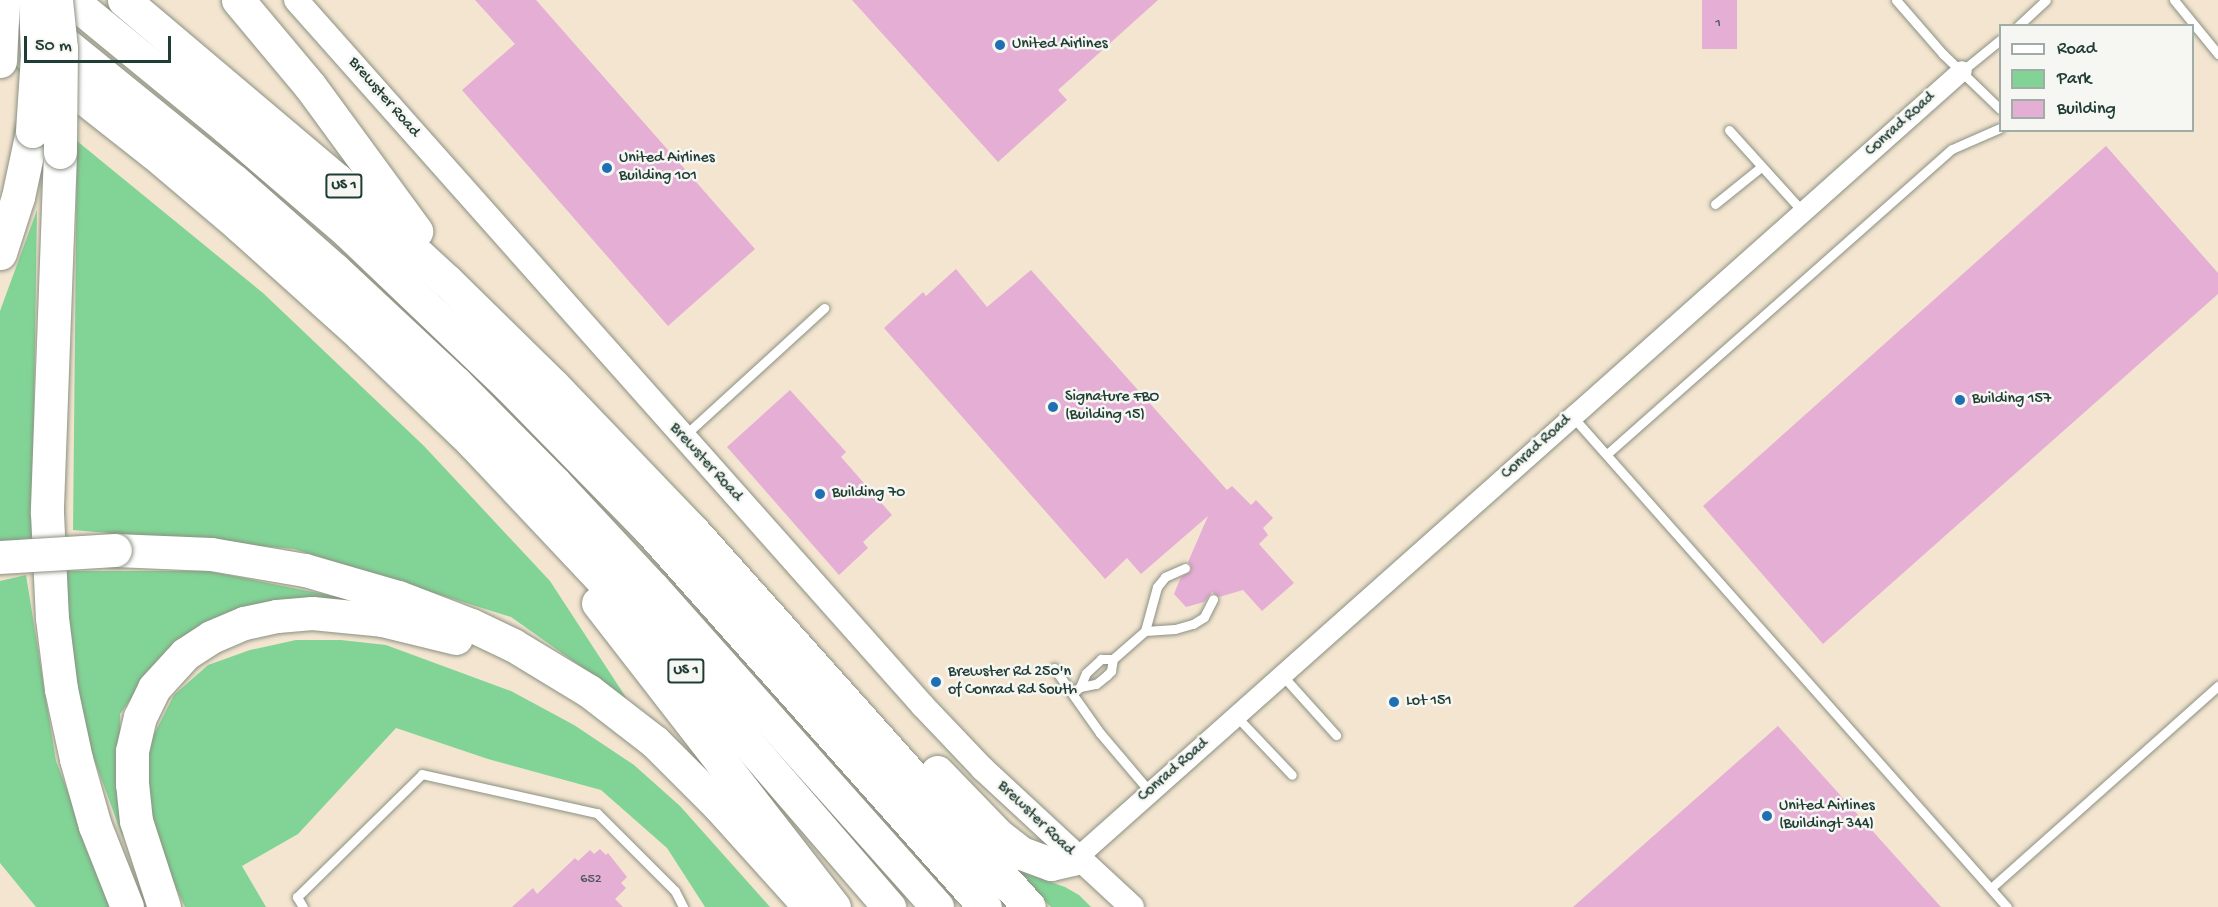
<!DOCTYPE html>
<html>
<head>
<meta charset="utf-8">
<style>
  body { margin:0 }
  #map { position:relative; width:2218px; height:907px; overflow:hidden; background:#f4e5d0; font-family:"Gochi Hand",sans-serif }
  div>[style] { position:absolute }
  .green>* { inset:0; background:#82d496 }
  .building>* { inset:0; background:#e5aed5; transform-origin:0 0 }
  .roads { filter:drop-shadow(0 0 2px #8a9182) drop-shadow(0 0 2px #8a9182) }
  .service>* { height:9px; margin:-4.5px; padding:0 4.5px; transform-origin:4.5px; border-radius:4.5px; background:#fff }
  .minor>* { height:20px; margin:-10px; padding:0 10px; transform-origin:10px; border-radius:10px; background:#fff }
  .tertiary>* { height:24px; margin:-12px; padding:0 12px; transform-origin:12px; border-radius:12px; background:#fff }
  .motorway>* { height:33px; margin:-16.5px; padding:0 16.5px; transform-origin:16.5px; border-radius:16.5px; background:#fff }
  .bridges { filter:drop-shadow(0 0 2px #8a9182) drop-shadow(0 0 2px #8a9182) }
  .motorway-bridge>* { height:33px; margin:-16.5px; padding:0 16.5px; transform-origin:16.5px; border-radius:16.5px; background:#fff }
  .dots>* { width:16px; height:16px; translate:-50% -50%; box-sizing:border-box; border:3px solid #f6f6f2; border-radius:50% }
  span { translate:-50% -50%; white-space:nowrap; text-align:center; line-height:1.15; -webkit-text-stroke:5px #f6f6f2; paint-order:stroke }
  .number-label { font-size:14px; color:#50595c }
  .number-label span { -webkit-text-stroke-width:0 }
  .shield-label span { padding:2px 4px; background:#f6f6f2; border:2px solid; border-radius:4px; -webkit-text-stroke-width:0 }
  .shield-label { font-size:15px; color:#1f3d34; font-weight:700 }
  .poi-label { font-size:16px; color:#1f3d34 }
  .left { translate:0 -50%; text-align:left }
  .street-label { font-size:16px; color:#1f3d34 }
  .legend { position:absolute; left:1999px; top:24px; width:195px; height:108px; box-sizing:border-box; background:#f6f6f2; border:2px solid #a0aca6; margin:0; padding:8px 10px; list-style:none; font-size:18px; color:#1f3d34 }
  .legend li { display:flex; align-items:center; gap:12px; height:30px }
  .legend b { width:30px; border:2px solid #a0aca6 }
  .scale { position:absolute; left:24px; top:36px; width:147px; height:27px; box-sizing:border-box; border:3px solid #1f3d34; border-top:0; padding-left:8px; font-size:18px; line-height:21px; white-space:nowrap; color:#1f3d34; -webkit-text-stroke:4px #f6f6f2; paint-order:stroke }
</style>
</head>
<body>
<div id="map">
  <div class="green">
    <i style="clip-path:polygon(77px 141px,263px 293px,424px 446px,550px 581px,627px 699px,511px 617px,294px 549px,73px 530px)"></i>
    <i style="clip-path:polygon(37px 210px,32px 538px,0 543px,0 311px)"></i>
    <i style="clip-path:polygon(58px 571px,208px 571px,393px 608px,167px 649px,120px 714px,123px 838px,77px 712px)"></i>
    <i style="clip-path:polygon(26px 575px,56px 761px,112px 907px,36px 907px,0 863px,0 581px)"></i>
    <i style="clip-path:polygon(296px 640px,341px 640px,386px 645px,511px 691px,574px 725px,634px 765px,680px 806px,770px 907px,705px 907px,667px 848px,601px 790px,488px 759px,396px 728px,298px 834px,242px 866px,266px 907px,185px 907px,153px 839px,148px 794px,149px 744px,174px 695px,208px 665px,250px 650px)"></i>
    <i style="clip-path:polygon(1019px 871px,1065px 887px,1079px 895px,1091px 907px,1051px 907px,1017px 874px)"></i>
  </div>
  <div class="building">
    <i style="clip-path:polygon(475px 0,536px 0,755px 249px,668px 326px,462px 90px,515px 44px)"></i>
    <i style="clip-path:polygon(852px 0,1158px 0,1058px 90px,1067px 100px,998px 162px)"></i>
    <i style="left:1702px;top:0;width:35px;height:49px"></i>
    <i style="clip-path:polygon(2106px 146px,2218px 273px,2218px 294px,1823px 644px,1703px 506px)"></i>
    <i style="clip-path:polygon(956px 269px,987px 307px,1031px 270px,1227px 490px,1232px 486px,1251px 505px,1256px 500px,1273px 518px,1263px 528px,1268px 535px,1259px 544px,1294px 583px,1262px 611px,1243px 590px,1219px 597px,1212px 592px,1204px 602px,1186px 607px,1174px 594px,1181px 577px,1191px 571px,1191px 566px,1188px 562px,1208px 516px,1141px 574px,1127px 558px,1105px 579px,884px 328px,923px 292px,926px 296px)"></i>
    <i style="clip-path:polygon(790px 390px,846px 452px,841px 457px,892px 515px,863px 542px,868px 548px,839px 575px,727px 447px)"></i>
    <i style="clip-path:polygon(1778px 726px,1941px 907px,1573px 907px)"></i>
    <i style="clip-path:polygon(600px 849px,606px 855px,608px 853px,627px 877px,621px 883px,626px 888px,615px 899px,623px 907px,512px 907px,533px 888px,537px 894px,575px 858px,578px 861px,590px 850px,594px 854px)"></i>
  </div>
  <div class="roads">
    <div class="service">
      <i style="left:1896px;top:0;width:72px;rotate:49deg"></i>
      <i style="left:1943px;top:54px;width:79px;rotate:44deg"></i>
      <i style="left:2174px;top:0;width:70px;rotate:50.8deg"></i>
      <i style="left:2018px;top:26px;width:38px;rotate:-43deg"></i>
      <i style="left:1962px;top:71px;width:49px;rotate:-39.2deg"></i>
      <i style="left:1729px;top:130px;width:110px;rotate:47.9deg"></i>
      <i style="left:1715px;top:204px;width:59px;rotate:-38.8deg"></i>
      <i style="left:1572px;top:416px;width:656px;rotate:48.46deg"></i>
      <i style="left:684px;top:436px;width:190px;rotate:-42.4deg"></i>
      <i style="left:1607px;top:454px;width:460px;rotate:-41.5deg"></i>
      <i style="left:1952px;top:149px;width:52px;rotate:-23.6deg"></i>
      <i style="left:1185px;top:568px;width:22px;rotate:156deg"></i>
      <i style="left:1165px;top:577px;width:13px;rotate:129deg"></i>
      <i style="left:1157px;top:587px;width:46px;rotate:105.3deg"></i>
      <i style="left:1145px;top:631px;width:30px;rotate:-4deg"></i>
      <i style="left:1175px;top:629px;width:19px;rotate:-16deg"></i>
      <i style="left:1193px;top:624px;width:13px;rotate:-32deg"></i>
      <i style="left:1204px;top:617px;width:20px;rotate:-63deg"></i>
      <i style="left:1054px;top:668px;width:80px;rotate:54.7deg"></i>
      <i style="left:1100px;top:733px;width:77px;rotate:49.7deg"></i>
      <i style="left:1282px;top:675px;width:81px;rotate:48deg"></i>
      <i style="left:1080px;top:687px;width:16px;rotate:-11deg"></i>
      <i style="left:1096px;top:684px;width:14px;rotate:-39deg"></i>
      <i style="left:1107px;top:675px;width:6px;rotate:-45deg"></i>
      <i style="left:1111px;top:671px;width:12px;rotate:-81deg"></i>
      <i style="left:1073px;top:693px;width:9px;rotate:-41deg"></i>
      <i style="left:1080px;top:687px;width:15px;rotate:-67deg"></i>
      <i style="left:1086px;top:673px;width:21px;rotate:-43deg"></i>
      <i style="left:1101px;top:659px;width:12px"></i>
      <i style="left:1113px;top:659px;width:43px;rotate:-41.2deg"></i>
      <i style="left:1236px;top:716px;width:81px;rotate:46.5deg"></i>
      <i style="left:1991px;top:888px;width:304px;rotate:-41.7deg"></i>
      <i style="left:303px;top:907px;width:12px;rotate:-121deg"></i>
      <i style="left:297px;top:897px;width:175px;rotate:-44.5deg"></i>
      <i style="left:422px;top:774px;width:179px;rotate:12.6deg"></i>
      <i style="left:597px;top:813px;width:110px;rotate:45deg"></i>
      <i style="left:675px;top:891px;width:18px;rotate:63deg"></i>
    </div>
    <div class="minor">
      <i style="left:1077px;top:858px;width:1184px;rotate:-41.65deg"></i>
    </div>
    <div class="tertiary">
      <i style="left:296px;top:0;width:944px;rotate:48.39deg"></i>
      <i style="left:923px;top:706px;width:87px;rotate:46.4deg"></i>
      <i style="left:983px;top:769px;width:203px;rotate:42.8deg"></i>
    </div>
    <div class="motorway">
      <i style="left:71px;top:0;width:200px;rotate:39.3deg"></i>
      <i style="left:226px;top:127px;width:160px;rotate:40.7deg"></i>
      <i style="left:347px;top:231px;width:224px;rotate:43.7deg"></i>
      <i style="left:509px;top:386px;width:202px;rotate:45.6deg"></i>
      <i style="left:650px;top:530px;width:504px;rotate:48.38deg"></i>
      <i style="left:124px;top:0;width:277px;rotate:40.2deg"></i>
      <i style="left:336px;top:179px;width:149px;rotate:42.6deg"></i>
      <i style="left:446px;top:280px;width:150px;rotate:44.5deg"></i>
      <i style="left:553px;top:385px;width:202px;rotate:46.2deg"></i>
      <i style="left:693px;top:531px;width:504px;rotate:48.22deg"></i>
      <i style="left:238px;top:0;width:112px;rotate:50.1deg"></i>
      <i style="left:310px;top:86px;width:180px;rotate:53.8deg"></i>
      <i style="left:42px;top:25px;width:246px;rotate:39.1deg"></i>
      <i style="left:233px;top:180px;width:135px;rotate:41.4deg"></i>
      <i style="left:334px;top:269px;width:167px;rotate:43.1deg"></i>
      <i style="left:456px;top:383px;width:141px;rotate:45.3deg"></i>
      <i style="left:555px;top:483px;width:144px;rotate:47deg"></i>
      <i style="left:653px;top:588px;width:427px;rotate:48.3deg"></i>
      <i style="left:0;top:32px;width:196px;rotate:38.2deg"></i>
      <i style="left:154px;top:153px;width:113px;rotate:40.3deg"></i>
      <i style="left:240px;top:226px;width:164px;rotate:42deg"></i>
      <i style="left:362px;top:336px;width:154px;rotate:43.9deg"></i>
      <i style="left:473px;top:443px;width:267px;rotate:46.7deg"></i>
      <i style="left:656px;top:637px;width:357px;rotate:49.2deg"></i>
      <i style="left:60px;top:152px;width:361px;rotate:92.1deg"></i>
      <i style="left:47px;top:513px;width:105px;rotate:87.3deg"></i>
      <i style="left:52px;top:618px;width:72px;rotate:82.8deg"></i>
      <i style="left:61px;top:689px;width:72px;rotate:77.9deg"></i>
      <i style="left:76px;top:759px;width:70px;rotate:74.2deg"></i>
      <i style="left:95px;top:826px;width:87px;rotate:68.4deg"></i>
      <i style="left:0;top:253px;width:59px;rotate:-72.2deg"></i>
      <i style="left:18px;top:197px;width:67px;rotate:-78deg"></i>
      <i style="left:115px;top:550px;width:96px;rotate:2.4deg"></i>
      <i style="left:211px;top:554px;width:95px;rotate:9.7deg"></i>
      <i style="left:305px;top:570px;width:97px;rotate:16.2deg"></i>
      <i style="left:398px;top:597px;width:78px;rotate:21deg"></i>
      <i style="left:471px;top:625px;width:47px;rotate:25.5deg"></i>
      <i style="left:513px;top:645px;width:89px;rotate:31.2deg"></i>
      <i style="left:589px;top:691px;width:83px;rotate:37.7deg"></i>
      <i style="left:655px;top:742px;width:89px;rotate:45deg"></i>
      <i style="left:718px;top:805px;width:137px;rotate:48deg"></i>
      <i style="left:598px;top:603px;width:385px;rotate:52.2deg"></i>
      <i style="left:937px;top:772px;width:88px;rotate:45.9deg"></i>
      <i style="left:998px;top:835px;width:29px;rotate:38deg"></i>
      <i style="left:1021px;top:853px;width:32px;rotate:20deg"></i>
      <i style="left:1051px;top:864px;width:27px;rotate:-13deg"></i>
      <i style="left:164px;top:907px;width:90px;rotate:-108deg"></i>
      <i style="left:136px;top:821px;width:37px;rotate:-96deg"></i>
      <i style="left:132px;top:784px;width:33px;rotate:-90deg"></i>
      <i style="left:132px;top:751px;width:35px;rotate:-77deg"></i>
      <i style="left:140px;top:717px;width:32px;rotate:-64deg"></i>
      <i style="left:154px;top:688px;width:46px;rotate:-47.6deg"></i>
      <i style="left:185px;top:654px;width:31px;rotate:-33deg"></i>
      <i style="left:211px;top:637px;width:36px;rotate:-23deg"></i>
      <i style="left:244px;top:623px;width:34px;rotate:-12deg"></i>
      <i style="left:277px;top:616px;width:35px;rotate:-5deg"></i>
      <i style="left:312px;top:613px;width:70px;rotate:5.7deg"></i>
      <i style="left:382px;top:620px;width:76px;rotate:13.7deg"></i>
    </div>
  </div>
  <div class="bridges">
    <div class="motorway-bridge">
      <i style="left:56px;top:0;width:48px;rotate:84.1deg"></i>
      <i style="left:61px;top:48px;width:104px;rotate:90.6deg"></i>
      <i style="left:0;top:61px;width:61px;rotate:-87.2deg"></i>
      <i style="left:32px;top:131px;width:76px;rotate:-86.2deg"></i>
      <i style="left:37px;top:55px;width:55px;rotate:-92.1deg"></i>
      <i style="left:0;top:557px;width:115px;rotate:-3.5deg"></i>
    </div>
  </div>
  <div class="dots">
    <i style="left:1000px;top:45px;background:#1f6fb2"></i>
    <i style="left:607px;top:168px;background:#1f6fb2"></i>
    <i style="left:1960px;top:400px;background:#1f6fb2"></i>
    <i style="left:1053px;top:407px;background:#1f6fb2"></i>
    <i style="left:820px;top:494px;background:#1f6fb2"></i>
    <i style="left:936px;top:682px;background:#1f6fb2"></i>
    <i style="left:1394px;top:702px;background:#1f6fb2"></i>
    <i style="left:1767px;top:816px;background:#1f6fb2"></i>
  </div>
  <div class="number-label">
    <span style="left:1718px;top:24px">1</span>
    <span style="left:591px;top:880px">652</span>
  </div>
  <div class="shield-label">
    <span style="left:344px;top:186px">US 1</span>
    <span style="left:686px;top:671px">US 1</span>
  </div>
  <div class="poi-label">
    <span class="left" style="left:1012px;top:45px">United Airlines</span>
    <span class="left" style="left:619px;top:168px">United Airlines<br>Building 101</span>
    <span class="left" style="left:1065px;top:407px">Signature FBO<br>(Building 15)</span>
    <span class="left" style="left:1972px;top:400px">Building 157</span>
    <span class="left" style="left:832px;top:494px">Building 70</span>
    <span class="left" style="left:948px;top:682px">Brewster Rd 250'n<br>of Conrad Rd South</span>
    <span class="left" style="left:1406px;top:702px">Lot 151</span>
    <span class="left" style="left:1779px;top:816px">United Airlines<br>(Buildingt 344)</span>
  </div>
  <div class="street-label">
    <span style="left:383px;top:98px;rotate:49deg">Brewster Road</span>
    <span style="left:1901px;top:125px;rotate:-42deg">Conrad Road</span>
    <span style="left:1537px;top:448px;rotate:-42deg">Conrad Road</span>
    <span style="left:705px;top:463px;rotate:48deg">Brewster Road</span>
    <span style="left:1174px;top:771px;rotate:-41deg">Conrad Road</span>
    <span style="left:1035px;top:819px;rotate:44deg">Brewster Road</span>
  </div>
  <ul class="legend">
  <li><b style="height:8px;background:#fff"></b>Road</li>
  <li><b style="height:16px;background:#82d496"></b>Park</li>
  <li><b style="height:16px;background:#e5aed5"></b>Building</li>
  </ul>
  <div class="scale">50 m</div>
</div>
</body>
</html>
